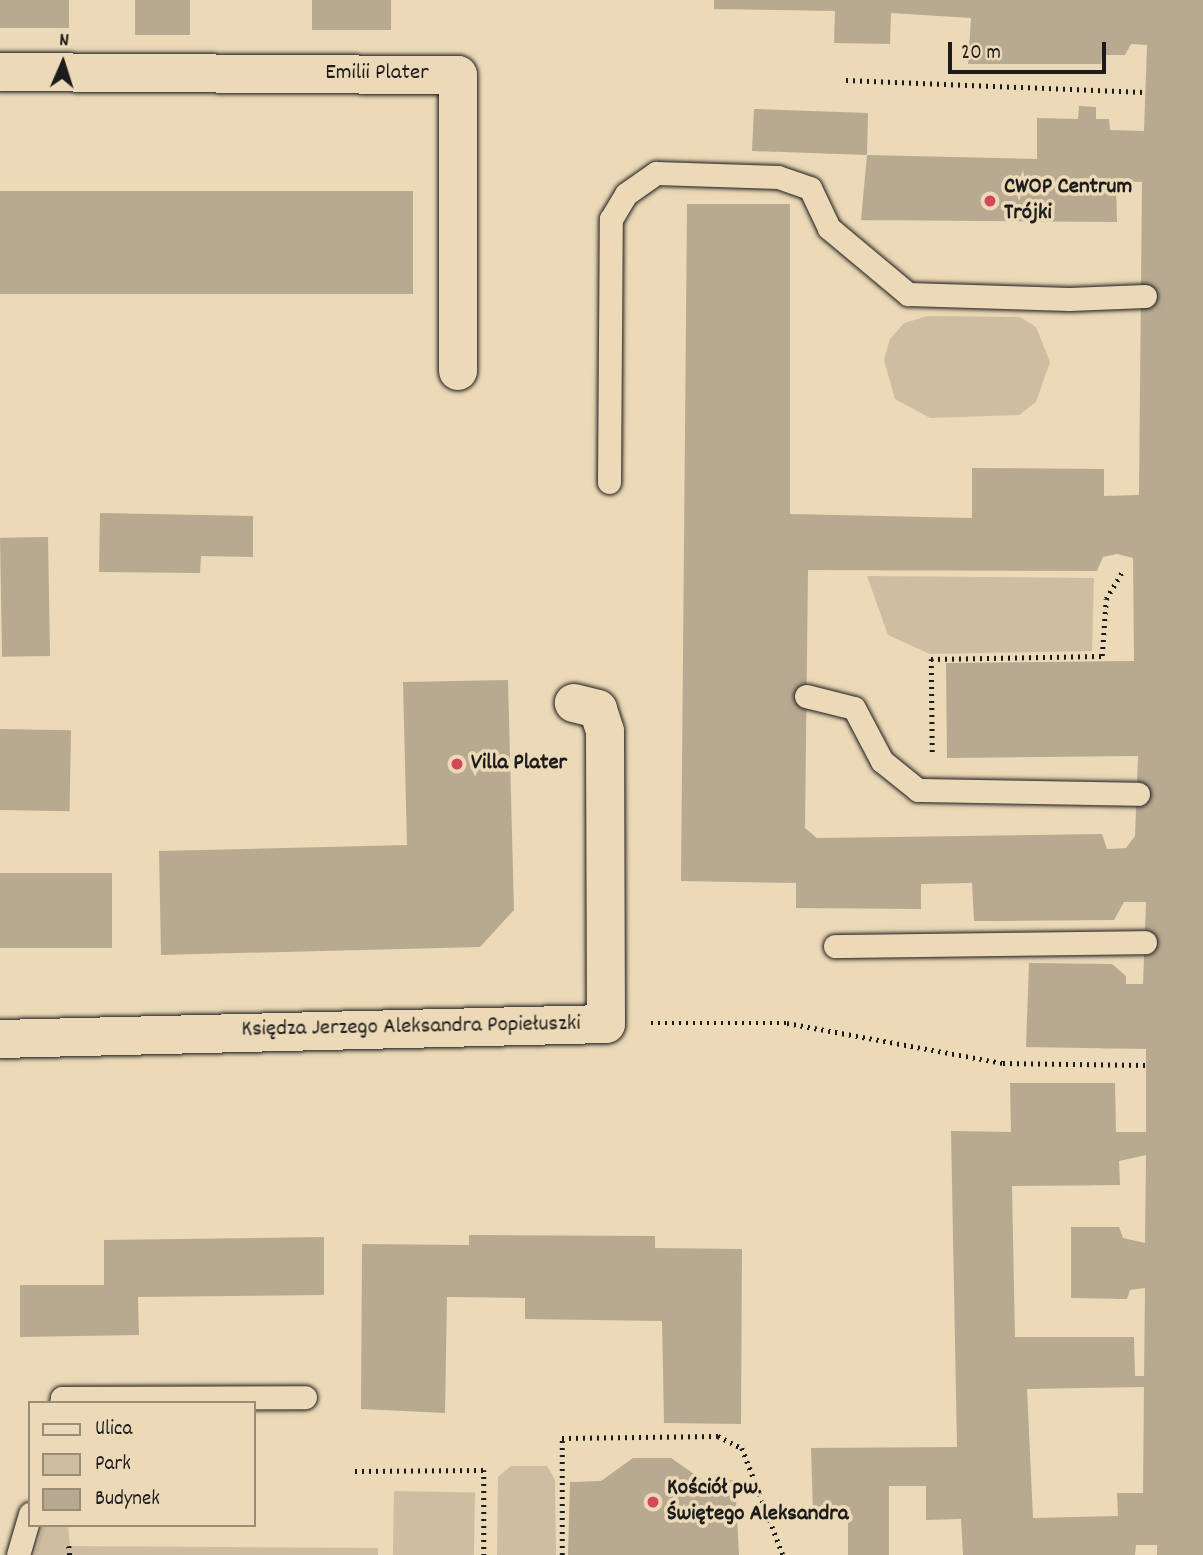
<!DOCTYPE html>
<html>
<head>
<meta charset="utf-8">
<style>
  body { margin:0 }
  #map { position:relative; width:1203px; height:1555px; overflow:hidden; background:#ecd9b7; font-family:Dekko,sans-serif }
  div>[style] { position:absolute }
  .green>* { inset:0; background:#cebda0; transform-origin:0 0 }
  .building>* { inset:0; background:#b8aa91; transform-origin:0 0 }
  .path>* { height:4.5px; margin-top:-2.25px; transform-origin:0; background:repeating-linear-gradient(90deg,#1c1c1c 0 2px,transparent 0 7px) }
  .roads { filter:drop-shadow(0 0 2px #1c1c1c) drop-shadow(0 0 2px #1c1c1c) }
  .lane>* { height:23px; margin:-11.5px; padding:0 11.5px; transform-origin:11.5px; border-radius:11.5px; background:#ecd9b7 }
  .street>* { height:38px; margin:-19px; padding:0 19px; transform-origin:19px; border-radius:19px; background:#ecd9b7 }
  .dots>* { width:19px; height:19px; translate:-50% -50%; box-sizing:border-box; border:4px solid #ecd9b7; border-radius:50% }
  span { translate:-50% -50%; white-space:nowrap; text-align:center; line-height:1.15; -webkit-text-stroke:7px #ecd9b7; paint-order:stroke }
  .street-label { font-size:23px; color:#1c1c1c }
  .poi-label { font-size:23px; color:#1c1c1c; font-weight:700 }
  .left { translate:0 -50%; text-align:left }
  .legend { position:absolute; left:28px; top:1401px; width:228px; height:126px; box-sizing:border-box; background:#ecd9b7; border:2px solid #998d79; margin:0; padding:9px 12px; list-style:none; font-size:21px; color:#1c1c1c }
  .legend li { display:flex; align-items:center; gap:14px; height:35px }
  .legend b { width:35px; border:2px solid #998d79 }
  .north { position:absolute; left:28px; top:28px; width:70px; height:70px; -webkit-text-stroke:5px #ecd9b7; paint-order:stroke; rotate:3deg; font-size:19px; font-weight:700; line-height:28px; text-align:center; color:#1c1c1c }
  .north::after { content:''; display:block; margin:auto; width:24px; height:32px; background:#1c1c1c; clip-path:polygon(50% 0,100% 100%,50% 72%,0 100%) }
  .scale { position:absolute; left:948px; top:42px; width:158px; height:32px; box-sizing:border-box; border:4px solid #1c1c1c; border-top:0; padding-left:9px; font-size:21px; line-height:24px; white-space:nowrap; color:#1c1c1c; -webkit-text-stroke:5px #ecd9b7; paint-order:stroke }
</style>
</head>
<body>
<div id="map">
  <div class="green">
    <i style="clip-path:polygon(928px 316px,1020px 317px,1036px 327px,1050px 362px,1036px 402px,1019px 415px,930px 418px,895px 399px,884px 360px,890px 339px,904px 323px)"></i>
    <i style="clip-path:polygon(867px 576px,1094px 578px,1092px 651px,930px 654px,888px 635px)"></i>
    <i style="clip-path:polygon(511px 1466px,547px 1466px,555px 1480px,556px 1555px,497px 1555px,498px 1477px)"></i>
    <i style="left:394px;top:1491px;width:81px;height:64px;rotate:1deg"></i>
    <i style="clip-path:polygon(43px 1525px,68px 1525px,70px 1546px,378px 1548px,378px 1555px,35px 1555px)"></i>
  </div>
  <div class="building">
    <i style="left:0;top:0;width:69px;height:28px"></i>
    <i style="left:135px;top:0;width:55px;height:35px"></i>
    <i style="left:312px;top:0;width:79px;height:30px"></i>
    <i style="clip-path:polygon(evenodd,714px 0,1203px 0,1203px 1555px,1157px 1555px,1157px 1545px,1136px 1545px,1135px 1555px,963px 1555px,961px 1519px,926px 1520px,926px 1486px,889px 1486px,889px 1555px,848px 1555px,848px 1513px,813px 1513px,811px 1448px,957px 1447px,951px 1131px,1011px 1132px,1010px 1083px,1115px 1083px,1116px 1132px,1146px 1132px,1146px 1049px,1026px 1047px,1029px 963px,1112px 964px,1126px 976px,1126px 984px,1143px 984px,1146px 902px,1124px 902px,1114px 920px,974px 921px,972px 883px,921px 884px,921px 909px,796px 908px,796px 883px,681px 881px,687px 204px,790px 204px,790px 514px,972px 518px,972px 468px,1104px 469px,1104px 496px,1139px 495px,1142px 182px,1116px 181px,1117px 222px,861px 220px,867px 155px,752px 151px,754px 109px,868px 113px,867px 155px,1037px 159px,1037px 118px,1078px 119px,1079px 106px,1096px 107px,1096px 119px,1109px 119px,1110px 130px,1144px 131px,1147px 45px,1131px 44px,1125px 55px,1102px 55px,1101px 64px,968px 64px,971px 18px,891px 13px,890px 44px,834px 43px,835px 11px,714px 9px,714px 0,1117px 554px,1133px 558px,1134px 661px,946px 663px,947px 758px,1138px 756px,1135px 836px,1126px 848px,1107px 849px,1102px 834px,817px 838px,805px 828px,808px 570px,1097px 571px,1103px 557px,1117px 554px,714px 0,1146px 1155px,1145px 1243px,1123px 1238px,1119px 1227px,1071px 1227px,1071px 1298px,1127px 1299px,1130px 1290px,1145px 1288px,1144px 1376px,1135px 1376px,1134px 1337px,1015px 1337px,1012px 1186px,1120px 1185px,1119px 1161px,1146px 1155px,714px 0,1144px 1387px,1143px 1493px,1117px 1493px,1118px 1516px,1033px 1518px,1027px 1389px,1144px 1387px)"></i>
    <i style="left:0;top:191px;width:413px;height:103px"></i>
    <i style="clip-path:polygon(100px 513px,253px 516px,253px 557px,201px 556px,200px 573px,99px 572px)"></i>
    <i style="left:48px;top:537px;width:119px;height:48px;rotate:89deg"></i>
    <i style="clip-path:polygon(508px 680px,514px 910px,480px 947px,161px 955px,159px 851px,407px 845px,403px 682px)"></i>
    <i style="left:0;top:729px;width:71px;height:81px;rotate:1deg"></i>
    <i style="left:0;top:873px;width:112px;height:75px"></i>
    <i style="clip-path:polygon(469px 1235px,655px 1236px,655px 1248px,742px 1249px,741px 1424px,664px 1423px,662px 1321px,525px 1319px,525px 1298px,447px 1297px,445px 1413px,361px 1409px,362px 1244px,469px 1245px)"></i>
    <i style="clip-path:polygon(324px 1237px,324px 1295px,138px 1297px,139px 1335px,20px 1337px,20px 1285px,104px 1285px,104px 1240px)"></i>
    <i style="clip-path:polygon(633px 1458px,671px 1458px,704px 1481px,735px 1480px,739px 1555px,568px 1555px,570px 1482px,601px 1481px)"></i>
  </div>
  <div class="path">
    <i style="left:846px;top:80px;width:298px;rotate:2.3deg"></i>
    <i style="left:932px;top:752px;width:93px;rotate:-90.6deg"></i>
    <i style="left:931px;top:659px;width:171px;rotate:-1deg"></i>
    <i style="left:1102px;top:656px;width:57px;rotate:-86deg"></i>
    <i style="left:1106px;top:599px;width:31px;rotate:-59deg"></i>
    <i style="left:651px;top:1023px;width:136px"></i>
    <i style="left:787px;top:1023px;width:220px;rotate:10.5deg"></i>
    <i style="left:1003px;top:1063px;width:144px;rotate:0.8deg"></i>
    <i style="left:355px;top:1471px;width:129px;rotate:-0.4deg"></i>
    <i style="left:484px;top:1470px;width:85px;rotate:90deg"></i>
    <i style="left:69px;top:1546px;width:9px;rotate:84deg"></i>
    <i style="left:562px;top:1555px;width:117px;rotate:-90deg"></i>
    <i style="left:562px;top:1438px;width:156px;rotate:-0.7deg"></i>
    <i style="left:718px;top:1436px;width:27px;rotate:27deg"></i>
    <i style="left:742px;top:1448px;width:115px;rotate:69deg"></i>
  </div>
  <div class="roads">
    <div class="lane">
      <i style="left:609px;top:482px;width:263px;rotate:-89.6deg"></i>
      <i style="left:611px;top:219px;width:29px;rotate:-59deg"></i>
      <i style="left:626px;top:194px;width:37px;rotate:-35deg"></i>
      <i style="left:656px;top:173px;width:122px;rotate:1.9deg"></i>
      <i style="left:778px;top:177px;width:34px;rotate:19deg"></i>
      <i style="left:810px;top:188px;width:44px;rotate:64.6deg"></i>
      <i style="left:829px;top:228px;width:103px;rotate:39.9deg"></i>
      <i style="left:908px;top:294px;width:161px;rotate:1.8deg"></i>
      <i style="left:1069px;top:299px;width:76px;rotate:-2.3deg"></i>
      <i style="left:806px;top:696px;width:49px;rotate:14deg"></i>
      <i style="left:854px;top:708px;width:60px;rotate:62.2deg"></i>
      <i style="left:882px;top:761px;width:46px;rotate:38.9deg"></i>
      <i style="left:918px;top:790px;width:220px;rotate:1deg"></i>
      <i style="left:835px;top:946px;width:310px;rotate:-0.7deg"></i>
      <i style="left:61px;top:1403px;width:5px;rotate:-79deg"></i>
      <i style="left:62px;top:1398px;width:243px;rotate:-0.2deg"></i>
      <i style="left:18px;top:1555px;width:43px;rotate:-73.7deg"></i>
    </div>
    <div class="street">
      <i style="left:0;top:72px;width:458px;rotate:0.4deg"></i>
      <i style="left:458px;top:75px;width:296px;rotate:90deg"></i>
      <i style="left:0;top:1039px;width:606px;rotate:-1.42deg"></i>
      <i style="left:606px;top:1024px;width:293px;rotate:-90.2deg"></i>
      <i style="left:605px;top:731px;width:23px;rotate:-108deg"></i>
      <i style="left:598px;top:709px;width:25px;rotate:-166deg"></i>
    </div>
  </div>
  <div class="dots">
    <i style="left:990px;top:201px;background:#d1495b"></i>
    <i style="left:457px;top:764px;background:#d1495b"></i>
    <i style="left:653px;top:1502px;background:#d1495b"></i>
  </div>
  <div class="street-label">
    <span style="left:377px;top:74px">Emilii Plater</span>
    <span style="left:411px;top:1028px;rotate:-1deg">Księdza Jerzego Aleksandra Popiełuszki</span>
  </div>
  <div class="poi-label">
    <span class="left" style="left:1004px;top:201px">CWOP Centrum<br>Trójki</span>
    <span class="left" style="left:471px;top:764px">Villa Plater</span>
    <span class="left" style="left:667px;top:1502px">Kościół pw.<br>Świętego Aleksandra</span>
  </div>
  <ul class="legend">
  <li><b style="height:9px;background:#ecd9b7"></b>Ulica</li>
  <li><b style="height:19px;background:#cebda0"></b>Park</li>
  <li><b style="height:19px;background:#b8aa91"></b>Budynek</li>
  </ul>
  <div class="north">N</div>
  <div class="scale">20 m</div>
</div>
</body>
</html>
